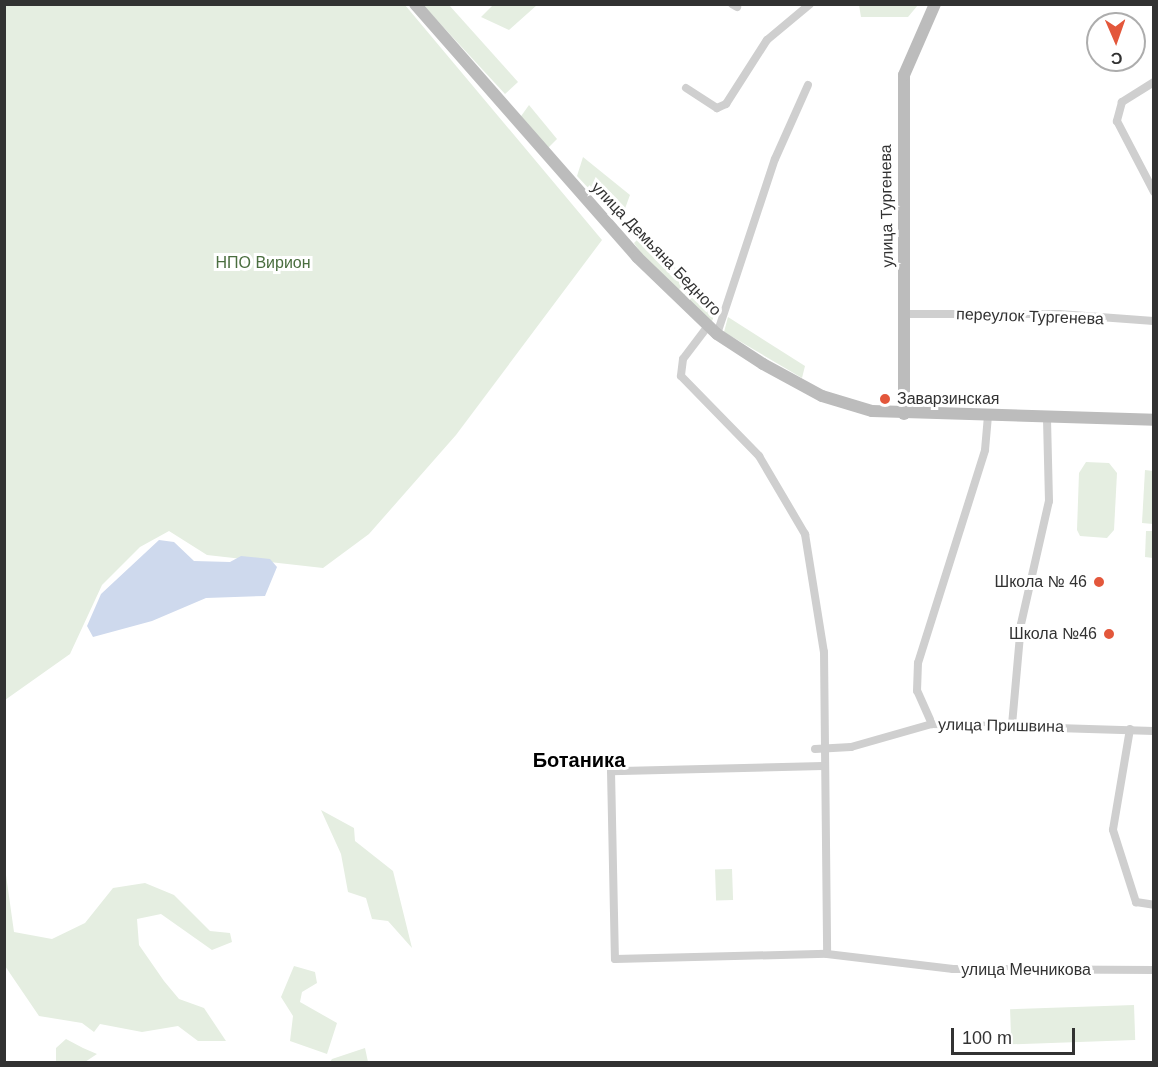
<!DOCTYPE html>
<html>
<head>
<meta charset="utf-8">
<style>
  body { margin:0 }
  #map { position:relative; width:1158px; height:1067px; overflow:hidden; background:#fff; font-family:Helvetica,sans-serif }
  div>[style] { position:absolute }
  .green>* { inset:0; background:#e5eee1; transform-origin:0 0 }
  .water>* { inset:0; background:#ced9ed }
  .street>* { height:8px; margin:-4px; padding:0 4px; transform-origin:4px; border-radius:4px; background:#cfcfcf }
  .secondary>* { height:12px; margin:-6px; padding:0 6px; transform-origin:6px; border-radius:6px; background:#bcbcbc }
  .dots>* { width:16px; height:16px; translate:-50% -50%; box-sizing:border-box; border:3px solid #fff; border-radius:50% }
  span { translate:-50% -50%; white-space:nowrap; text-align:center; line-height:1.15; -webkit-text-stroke:6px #fff; paint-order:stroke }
  .street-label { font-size:16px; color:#323232 }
  .park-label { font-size:16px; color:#4a6e3f }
  .poi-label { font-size:16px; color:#323232 }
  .left { translate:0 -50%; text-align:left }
  .right { translate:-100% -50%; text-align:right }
  .quarter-label { font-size:20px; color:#000; font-weight:700 }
  .frame { position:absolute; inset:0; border:6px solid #323232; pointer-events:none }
  .north { position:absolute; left:1086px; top:12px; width:60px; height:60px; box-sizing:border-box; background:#fff; border:2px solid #adadad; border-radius:50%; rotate:178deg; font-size:16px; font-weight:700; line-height:24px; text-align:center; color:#323232 }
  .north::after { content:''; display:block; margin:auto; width:21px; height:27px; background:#e3573b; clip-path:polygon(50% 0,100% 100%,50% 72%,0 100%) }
  .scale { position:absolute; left:951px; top:1028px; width:124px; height:27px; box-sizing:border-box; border:3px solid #323232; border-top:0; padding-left:8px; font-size:18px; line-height:21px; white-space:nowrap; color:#323232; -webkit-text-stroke:4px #fff; paint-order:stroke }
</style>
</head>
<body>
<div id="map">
  <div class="green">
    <i style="clip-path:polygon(5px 5px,405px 5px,602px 240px,456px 435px,369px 534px,323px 568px,207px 555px,169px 531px,140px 547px,102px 585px,70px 654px,5px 700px)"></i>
    <i style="clip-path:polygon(423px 5px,449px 5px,518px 82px,505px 94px)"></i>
    <i style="clip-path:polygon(493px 5px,493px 4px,537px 5px,509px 30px,481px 17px)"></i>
    <i style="clip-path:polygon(859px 5px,859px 4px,918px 5px,908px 17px,861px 17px)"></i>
    <i style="clip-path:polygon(529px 105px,557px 139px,546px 150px,519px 119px)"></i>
    <i style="clip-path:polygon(583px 157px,630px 195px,620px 222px,577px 176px)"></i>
    <i style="clip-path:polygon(643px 234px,716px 310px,711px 324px,650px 266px,634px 243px)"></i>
    <i style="clip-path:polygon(728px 317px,805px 366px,802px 378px,724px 332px)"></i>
    <i style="clip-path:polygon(1086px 462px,1109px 463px,1117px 473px,1114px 530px,1107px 538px,1080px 536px,1077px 530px,1079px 473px)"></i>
    <i style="clip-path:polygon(1145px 470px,1153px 471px,1153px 524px,1142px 523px)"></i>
    <i style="clip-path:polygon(1146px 531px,1153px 531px,1153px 558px,1145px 557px)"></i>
    <i style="clip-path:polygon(321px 810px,354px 828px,355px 841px,393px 871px,412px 948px,388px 921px,372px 919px,366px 898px,348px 892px,341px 854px)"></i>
    <i style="clip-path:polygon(5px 868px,14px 932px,52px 939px,85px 923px,113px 888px,145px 883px,174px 895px,210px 931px,230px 933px,232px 942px,212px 950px,161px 914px,137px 919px,139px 945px,164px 981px,179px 999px,204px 1008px,226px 1041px,198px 1041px,178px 1026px,142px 1032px,100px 1024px,94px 1032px,82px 1023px,39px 1016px,5px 966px)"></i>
    <i style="left:732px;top:869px;width:31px;height:17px;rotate:88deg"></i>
    <i style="clip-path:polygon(294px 966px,315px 972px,317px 983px,302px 992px,300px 1002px,337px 1023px,327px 1054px,290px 1041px,293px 1016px,281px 997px)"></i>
    <i style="left:1134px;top:1005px;width:35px;height:124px;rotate:88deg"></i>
    <i style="clip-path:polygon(66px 1039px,83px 1048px,97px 1054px,85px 1062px,56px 1062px,56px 1048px)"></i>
    <i style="clip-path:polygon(365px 1048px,368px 1062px,330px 1062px,332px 1059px)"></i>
  </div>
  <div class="water">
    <i style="clip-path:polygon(159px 540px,174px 542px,194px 561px,230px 562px,241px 556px,270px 559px,277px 567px,265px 596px,206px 598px,152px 621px,93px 637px,87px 626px,101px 594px)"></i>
  </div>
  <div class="street">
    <i style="left:732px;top:4px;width:6px;rotate:31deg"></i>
    <i style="left:1154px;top:82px;width:38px;rotate:148deg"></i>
    <i style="left:1122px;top:102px;width:20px;rotate:105deg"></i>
    <i style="left:1117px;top:121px;width:80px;rotate:62.5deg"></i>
    <i style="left:686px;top:88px;width:37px;rotate:33deg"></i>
    <i style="left:717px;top:108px;width:10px;rotate:-24deg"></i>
    <i style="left:726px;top:104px;width:76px;rotate:-57.4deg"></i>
    <i style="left:767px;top:40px;width:56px;rotate:-39.9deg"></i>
    <i style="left:906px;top:314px;width:153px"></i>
    <i style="left:1059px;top:314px;width:95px;rotate:4.2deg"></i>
    <i style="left:708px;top:326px;width:41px;rotate:127.1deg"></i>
    <i style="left:683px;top:359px;width:17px;rotate:97deg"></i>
    <i style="left:681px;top:376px;width:112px;rotate:45.7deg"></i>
    <i style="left:759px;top:456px;width:91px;rotate:59.5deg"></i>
    <i style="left:805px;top:534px;width:120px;rotate:80.9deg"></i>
    <i style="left:824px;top:652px;width:302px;rotate:89.4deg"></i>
    <i style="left:717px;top:334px;width:184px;rotate:-71.7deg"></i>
    <i style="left:775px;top:159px;width:81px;rotate:-66deg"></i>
    <i style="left:932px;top:724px;width:36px;rotate:-114deg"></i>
    <i style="left:917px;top:691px;width:28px;rotate:-88deg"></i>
    <i style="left:918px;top:663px;width:223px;rotate:-72.5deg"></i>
    <i style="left:985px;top:450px;width:34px;rotate:-85deg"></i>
    <i style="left:1012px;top:725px;width:101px;rotate:-84.9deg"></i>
    <i style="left:1021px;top:624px;width:126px;rotate:-77.2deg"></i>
    <i style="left:1049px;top:501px;width:84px;rotate:-91.4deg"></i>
    <i style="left:1130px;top:729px;width:102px;rotate:99.6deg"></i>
    <i style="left:1113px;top:830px;width:76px;rotate:72.3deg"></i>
    <i style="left:1136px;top:902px;width:18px;rotate:9deg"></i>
    <i style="left:815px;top:749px;width:36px;rotate:-3deg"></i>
    <i style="left:851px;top:747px;width:84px;rotate:-15.9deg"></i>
    <i style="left:932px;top:724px;width:222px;rotate:1.8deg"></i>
    <i style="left:823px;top:766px;width:212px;rotate:178.6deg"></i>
    <i style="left:611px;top:771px;width:188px;rotate:88.8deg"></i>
    <i style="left:615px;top:959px;width:212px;rotate:-1.4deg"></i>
    <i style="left:827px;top:954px;width:127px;rotate:6.8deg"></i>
    <i style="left:953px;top:969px;width:201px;rotate:0.3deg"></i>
  </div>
  <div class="secondary">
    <i style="left:415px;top:4px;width:337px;rotate:48.7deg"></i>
    <i style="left:637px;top:257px;width:111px;rotate:43.9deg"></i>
    <i style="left:717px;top:334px;width:55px;rotate:33.1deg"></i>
    <i style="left:763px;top:364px;width:67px;rotate:28.5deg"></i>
    <i style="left:822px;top:396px;width:52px;rotate:16.7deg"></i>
    <i style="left:872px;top:411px;width:282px;rotate:1.8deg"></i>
    <i style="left:904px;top:414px;width:339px;rotate:-90deg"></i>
    <i style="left:904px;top:75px;width:77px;rotate:-66.4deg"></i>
  </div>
  <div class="dots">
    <i style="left:885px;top:399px;background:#e3573b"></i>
    <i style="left:1099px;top:582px;background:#e3573b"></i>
    <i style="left:1109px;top:634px;background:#e3573b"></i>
  </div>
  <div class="street-label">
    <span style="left:887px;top:206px;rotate:-91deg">улица Тургенева</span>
    <span style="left:656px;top:249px;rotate:46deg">улица Демьяна Бедного</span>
    <span style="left:1030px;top:317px;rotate:2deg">переулок Тургенева</span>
    <span style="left:1001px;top:726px;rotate:1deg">улица Пришвина</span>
    <span style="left:1026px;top:970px">улица Мечникова</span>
  </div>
  <div class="park-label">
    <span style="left:263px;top:263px">НПО Вирион</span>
  </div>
  <div class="poi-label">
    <span class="left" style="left:897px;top:399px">Заварзинская</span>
    <span class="right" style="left:1087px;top:582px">Школа № 46</span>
    <span class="right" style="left:1097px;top:634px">Школа №46</span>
  </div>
  <div class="quarter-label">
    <span style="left:579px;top:760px">Ботаника</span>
  </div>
  <div class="frame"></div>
  <div class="north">С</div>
  <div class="scale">100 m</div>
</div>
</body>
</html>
